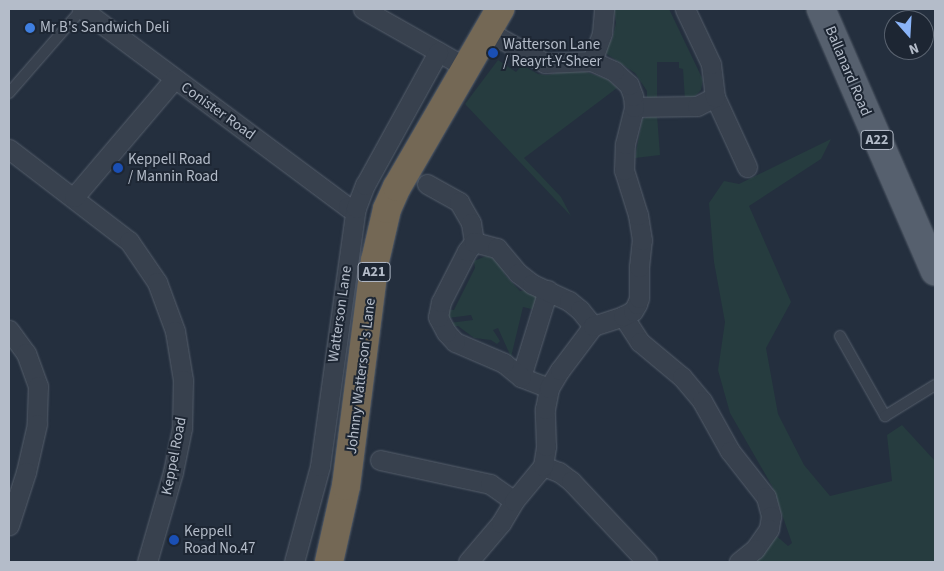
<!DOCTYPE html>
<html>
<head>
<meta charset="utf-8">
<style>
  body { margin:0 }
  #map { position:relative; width:944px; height:571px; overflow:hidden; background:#242f3e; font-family:"Source Sans 3",sans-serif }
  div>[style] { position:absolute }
  .green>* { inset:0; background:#263c3f }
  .roads { filter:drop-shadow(0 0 1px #565f6c) drop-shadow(0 0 1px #565f6c) }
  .lane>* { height:10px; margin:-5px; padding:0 5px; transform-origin:5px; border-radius:5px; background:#38414e }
  .street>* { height:19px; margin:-9.5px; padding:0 9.5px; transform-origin:9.5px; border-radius:9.5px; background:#38414e }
  .primary>* { height:28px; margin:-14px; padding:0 14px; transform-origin:14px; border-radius:14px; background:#56606e }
  .highway>* { height:28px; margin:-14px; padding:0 14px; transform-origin:14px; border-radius:14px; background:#746855 }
  .dots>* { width:14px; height:14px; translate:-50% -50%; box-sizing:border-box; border:2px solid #1d2633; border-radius:50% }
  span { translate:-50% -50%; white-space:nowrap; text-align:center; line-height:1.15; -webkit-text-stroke:4px #1d2633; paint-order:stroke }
  .shield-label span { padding:1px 4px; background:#1d2633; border:1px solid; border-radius:4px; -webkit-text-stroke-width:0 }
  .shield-label { font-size:14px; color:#b4bcc9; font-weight:700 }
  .poi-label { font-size:15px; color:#b4bcc9 }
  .left { translate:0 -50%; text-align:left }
  .street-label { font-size:15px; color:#b4bcc9 }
  .frame { position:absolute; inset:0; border:10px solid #b4bcc9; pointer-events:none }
  .north { position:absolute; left:884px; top:10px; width:50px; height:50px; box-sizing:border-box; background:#1d2633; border:1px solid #59626f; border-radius:50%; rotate:161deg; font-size:14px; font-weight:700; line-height:20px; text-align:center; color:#b4bcc9 }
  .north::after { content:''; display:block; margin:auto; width:18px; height:22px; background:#8ab4f8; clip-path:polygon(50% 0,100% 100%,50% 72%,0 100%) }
</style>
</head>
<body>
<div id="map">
  <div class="green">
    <i style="clip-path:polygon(614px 9px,669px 9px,703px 80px,701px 90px,694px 97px,685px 100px,683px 69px,679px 68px,679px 62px,657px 62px,657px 102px,647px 99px,647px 91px,635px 73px,604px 52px,605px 44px,612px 40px,616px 23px)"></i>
    <i style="clip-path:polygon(498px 60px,516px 72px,522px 65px,538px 74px,547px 75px,568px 71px,586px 72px,607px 79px,617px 88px,524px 158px,561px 197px,571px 216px,465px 104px)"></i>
    <i style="clip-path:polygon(657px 115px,660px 155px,635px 158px,642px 120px,648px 116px)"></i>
    <i style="clip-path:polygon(831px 139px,821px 159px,749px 206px,791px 302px,766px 348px,778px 414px,804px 465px,830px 496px,892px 481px,887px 435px,902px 425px,935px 461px,935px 562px,751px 562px,773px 533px,788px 546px,792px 543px,772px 486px,730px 413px,718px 370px,725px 322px,714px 262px,709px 203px,724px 181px,739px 184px)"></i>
    <i style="clip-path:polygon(486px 256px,498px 260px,505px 275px,520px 291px,527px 290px,537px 296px,536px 310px,523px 307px,511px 357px,498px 328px,493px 330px,500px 341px,497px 344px,491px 340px,474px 338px,458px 326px,451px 327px,449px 323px,473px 320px,471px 315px,448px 318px,449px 310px,454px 310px,475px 268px,474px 261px)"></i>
  </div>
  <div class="roads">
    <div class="lane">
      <i style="left:9px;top:93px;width:111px;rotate:-49deg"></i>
      <i style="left:840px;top:336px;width:92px;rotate:60.6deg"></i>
      <i style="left:885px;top:416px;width:59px;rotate:-31.8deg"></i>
    </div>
    <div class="street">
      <i style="left:82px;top:9px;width:332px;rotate:36.7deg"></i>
      <i style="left:348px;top:207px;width:8px;rotate:7deg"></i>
      <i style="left:363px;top:9px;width:117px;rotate:29.6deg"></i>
      <i style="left:592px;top:61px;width:30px;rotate:-70deg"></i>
      <i style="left:602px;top:33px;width:24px;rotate:-85deg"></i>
      <i style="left:715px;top:97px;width:77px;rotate:65.4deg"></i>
      <i style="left:634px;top:107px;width:63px;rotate:-0.9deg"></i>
      <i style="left:697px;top:106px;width:20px;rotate:-27deg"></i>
      <i style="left:715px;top:97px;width:33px;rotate:-97deg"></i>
      <i style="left:711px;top:64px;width:61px;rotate:-115.3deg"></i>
      <i style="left:9px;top:149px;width:151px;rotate:37.5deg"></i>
      <i style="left:129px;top:241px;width:50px;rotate:55.7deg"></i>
      <i style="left:157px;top:282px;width:52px;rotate:69.8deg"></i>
      <i style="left:175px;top:331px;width:50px;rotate:80.7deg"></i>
      <i style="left:183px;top:380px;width:48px;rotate:91.2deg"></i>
      <i style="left:182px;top:428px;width:45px;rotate:101.6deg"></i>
      <i style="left:173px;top:472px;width:94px;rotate:106.1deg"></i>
      <i style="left:427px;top:184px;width:37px;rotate:29deg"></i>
      <i style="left:459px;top:202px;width:24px;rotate:60deg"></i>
      <i style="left:471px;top:223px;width:19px;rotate:81deg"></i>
      <i style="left:74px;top:197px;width:155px;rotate:-49.7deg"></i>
      <i style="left:623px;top:316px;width:31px;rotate:57deg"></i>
      <i style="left:640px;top:342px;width:55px;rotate:39.8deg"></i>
      <i style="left:682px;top:377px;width:31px;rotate:50deg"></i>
      <i style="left:702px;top:401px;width:57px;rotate:60.8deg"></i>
      <i style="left:730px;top:451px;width:58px;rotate:52deg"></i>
      <i style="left:766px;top:497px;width:20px;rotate:75deg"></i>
      <i style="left:771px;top:516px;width:13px;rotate:99deg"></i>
      <i style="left:769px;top:529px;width:24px;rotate:125deg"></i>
      <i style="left:755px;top:549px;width:21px;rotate:141deg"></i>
      <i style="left:9px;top:330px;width:29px;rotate:54deg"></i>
      <i style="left:26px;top:353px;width:35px;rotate:70deg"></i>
      <i style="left:38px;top:386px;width:38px;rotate:92deg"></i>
      <i style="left:37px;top:424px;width:49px;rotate:102.9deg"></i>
      <i style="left:26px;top:472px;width:56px;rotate:107.8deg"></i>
      <i style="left:521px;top:377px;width:91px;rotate:-72.8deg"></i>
      <i style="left:549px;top:388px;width:30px;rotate:-159deg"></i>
      <i style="left:521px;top:377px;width:22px;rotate:-141deg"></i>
      <i style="left:504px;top:363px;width:53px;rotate:-156.8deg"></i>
      <i style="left:455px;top:342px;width:13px;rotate:-132deg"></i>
      <i style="left:446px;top:332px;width:17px;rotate:-118deg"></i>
      <i style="left:438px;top:317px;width:15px;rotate:-79deg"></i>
      <i style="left:441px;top:302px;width:57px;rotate:-63deg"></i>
      <i style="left:467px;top:251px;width:11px;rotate:-52deg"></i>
      <i style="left:474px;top:242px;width:24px;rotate:15deg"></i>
      <i style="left:497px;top:248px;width:33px;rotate:50deg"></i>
      <i style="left:518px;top:273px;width:18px;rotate:38deg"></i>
      <i style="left:532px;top:284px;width:41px;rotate:24.7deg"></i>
      <i style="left:569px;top:301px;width:14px;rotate:39deg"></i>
      <i style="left:580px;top:310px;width:21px;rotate:51deg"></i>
      <i style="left:380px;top:460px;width:113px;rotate:12.3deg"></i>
      <i style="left:490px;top:484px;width:29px;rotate:35deg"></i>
      <i style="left:543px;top:466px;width:17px;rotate:21deg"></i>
      <i style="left:559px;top:472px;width:15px;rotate:37deg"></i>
      <i style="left:571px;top:481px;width:111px;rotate:46.8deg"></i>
      <i style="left:294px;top:562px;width:99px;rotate:-74.8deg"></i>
      <i style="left:320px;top:466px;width:260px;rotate:-82.1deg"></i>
      <i style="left:356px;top:208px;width:25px;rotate:-69deg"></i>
      <i style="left:365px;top:185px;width:152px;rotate:-61.2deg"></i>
      <i style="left:468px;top:562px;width:51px;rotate:-49.8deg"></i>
      <i style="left:501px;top:523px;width:26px;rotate:-59deg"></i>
      <i style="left:514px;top:501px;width:45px;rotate:-50.4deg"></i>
      <i style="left:543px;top:466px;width:20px;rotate:-81deg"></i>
      <i style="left:546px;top:446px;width:37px;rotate:-92deg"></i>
      <i style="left:545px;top:409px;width:21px;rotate:-79deg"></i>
      <i style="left:549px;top:388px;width:21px;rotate:-59deg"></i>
      <i style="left:560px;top:370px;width:55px;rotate:-53.1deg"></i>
      <i style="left:593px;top:326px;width:32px;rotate:-18deg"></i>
      <i style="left:623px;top:316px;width:11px;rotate:-27deg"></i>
      <i style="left:633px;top:311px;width:8px;rotate:-60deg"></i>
      <i style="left:637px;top:304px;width:6px;rotate:-72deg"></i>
      <i style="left:639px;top:298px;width:31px;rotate:-90deg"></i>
      <i style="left:639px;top:267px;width:27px;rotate:-84deg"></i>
      <i style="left:642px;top:240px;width:25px;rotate:-99deg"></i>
      <i style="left:638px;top:215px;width:47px;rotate:-107.3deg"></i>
      <i style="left:624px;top:170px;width:26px;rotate:-88deg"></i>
      <i style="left:625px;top:144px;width:38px;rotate:-76deg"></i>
      <i style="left:634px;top:107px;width:11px;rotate:-95deg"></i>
      <i style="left:633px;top:96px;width:12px;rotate:-110deg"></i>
      <i style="left:629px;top:85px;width:21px;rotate:-137deg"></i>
      <i style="left:614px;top:71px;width:24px;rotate:-156deg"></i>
      <i style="left:592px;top:61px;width:47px;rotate:177.6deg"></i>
      <i style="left:545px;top:63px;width:66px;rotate:-151.1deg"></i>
    </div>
    <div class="primary">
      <i style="left:821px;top:9px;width:286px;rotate:66.5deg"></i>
    </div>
    <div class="highway">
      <i style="left:329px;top:562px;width:78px;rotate:-77.4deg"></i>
      <i style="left:346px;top:486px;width:227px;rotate:-82.7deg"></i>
      <i style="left:375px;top:261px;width:53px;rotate:-77deg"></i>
      <i style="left:387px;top:209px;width:24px;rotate:-66deg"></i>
      <i style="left:397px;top:187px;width:206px;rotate:-59.9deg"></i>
    </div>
  </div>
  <div class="dots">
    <i style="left:30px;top:28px;background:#3f7fe0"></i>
    <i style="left:493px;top:53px;background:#1a4fb4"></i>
    <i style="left:118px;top:168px;background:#1a4fb4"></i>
    <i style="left:174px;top:540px;background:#1a4fb4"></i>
  </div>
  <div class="shield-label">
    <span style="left:877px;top:140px">A22</span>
    <span style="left:374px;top:272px">A21</span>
  </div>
  <div class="poi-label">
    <span class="left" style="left:40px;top:28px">Mr B's Sandwich Deli</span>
    <span class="left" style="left:503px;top:53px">Watterson Lane<br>/ Reayrt-Y-Sheer</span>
    <span class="left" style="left:128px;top:168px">Keppell Road<br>/ Mannin Road</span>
    <span class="left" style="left:184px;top:540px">Keppell<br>Road No.47</span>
  </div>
  <div class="street-label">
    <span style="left:848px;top:71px;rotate:67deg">Ballanard Road</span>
    <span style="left:218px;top:111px;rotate:36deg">Conister Road</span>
    <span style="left:340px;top:314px;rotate:-82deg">Watterson Lane</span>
    <span style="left:361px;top:376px;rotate:-83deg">Johnny Watterson's Lane</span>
    <span style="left:174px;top:456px;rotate:-79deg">Keppel Road</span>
  </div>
  <div class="frame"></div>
  <div class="north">N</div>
</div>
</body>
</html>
